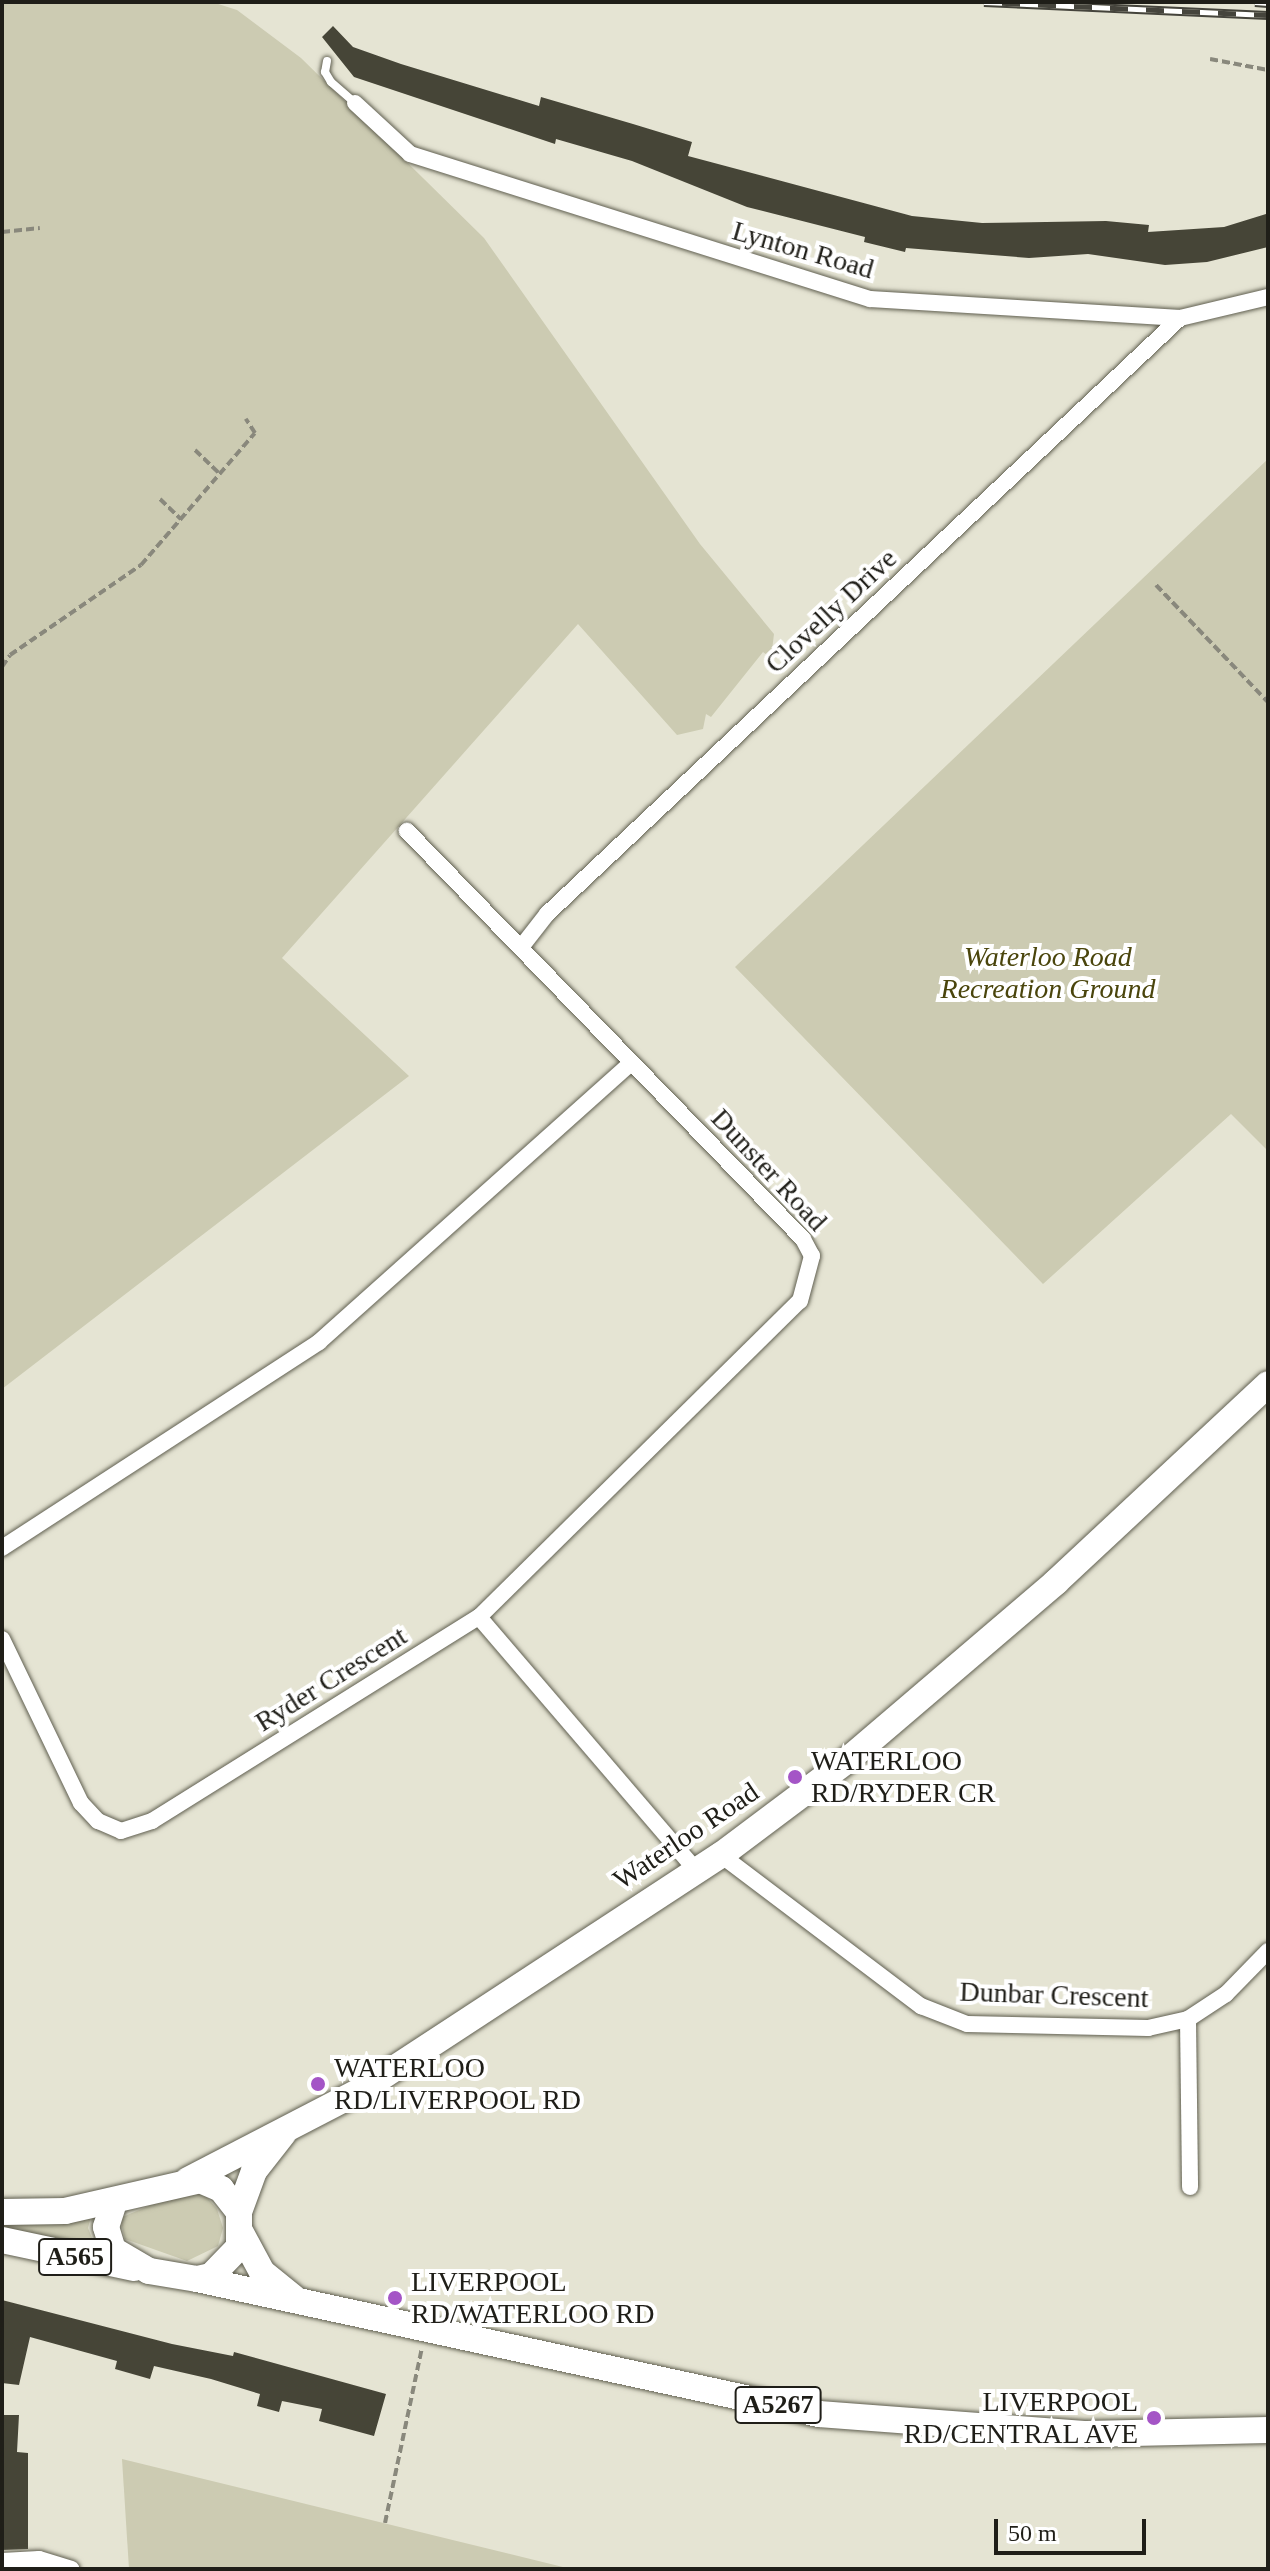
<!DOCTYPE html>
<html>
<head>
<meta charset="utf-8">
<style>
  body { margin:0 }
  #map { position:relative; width:1270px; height:2571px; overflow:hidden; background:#e5e4d3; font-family:Georgia,serif }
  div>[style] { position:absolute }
  .green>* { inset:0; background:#cccbb2 }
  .building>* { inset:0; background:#464537 }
  .path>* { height:4px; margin-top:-2px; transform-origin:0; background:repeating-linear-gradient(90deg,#89887c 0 8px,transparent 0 12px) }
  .roads { filter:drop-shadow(0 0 2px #605f50) drop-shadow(0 0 2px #605f50) }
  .service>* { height:8px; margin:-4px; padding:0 4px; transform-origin:4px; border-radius:4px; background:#fff }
  .minor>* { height:16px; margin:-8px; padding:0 8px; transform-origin:8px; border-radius:8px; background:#fff }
  .primary>* { height:26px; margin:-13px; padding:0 13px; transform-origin:13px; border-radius:13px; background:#fff }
  .trunk>* { height:26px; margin:-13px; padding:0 13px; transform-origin:13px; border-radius:13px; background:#fff }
  .rail>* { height:9px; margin-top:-4.5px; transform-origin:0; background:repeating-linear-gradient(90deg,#fff 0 18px,#45443c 0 36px); box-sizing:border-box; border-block:2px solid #45443c }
  .dots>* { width:22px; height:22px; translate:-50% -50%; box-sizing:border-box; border:4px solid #fff; border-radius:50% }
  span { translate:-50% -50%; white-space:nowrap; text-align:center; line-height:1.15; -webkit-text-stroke:8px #fff; paint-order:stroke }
  .shield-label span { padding:2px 6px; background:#fff; border:2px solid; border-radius:6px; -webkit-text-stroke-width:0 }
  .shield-label { font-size:26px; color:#1f1e18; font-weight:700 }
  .street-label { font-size:28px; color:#1f1e18 }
  .park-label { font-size:28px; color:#4a450c; font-style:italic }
  .poi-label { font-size:28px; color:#1f1e18 }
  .left { translate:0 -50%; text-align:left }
  .right { translate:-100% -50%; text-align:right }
  .frame { position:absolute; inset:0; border:4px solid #1f1e18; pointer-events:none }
  .scale { position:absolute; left:994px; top:2519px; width:152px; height:36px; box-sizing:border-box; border:4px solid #1f1e18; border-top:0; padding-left:10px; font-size:24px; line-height:28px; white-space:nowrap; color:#1f1e18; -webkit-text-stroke:6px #fff; paint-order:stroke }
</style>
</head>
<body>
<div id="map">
  <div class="green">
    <i style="clip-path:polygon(2px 2px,212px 2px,237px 10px,301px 58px,484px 238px,700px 544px,774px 634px,771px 658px,763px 652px,711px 717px,706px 714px,703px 729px,677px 735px,578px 624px,282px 958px,409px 1076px,2px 1389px)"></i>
    <i style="clip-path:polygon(1268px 459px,1268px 1151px,1231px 1114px,1043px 1284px,735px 967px)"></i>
    <i style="clip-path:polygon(187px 2190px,205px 2195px,217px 2209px,223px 2228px,218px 2246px,187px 2261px,125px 2239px,120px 2218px)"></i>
    <i style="clip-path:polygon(91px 2216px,88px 2228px,98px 2253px,2px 2230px,2px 2218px)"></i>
    <i style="clip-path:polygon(122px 2459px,571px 2569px,129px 2569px)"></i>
  </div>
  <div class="building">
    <i style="clip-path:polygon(333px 26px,353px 47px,401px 64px,539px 106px,541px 97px,633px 124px,692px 142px,688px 156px,912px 216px,982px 223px,1106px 221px,1149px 225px,1148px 232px,1224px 227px,1266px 214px,1268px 247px,1207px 262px,1165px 265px,1088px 254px,1029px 258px,906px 248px,905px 252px,864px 242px,865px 237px,747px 207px,632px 161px,556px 139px,555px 144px,354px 77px,322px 37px)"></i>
    <i style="clip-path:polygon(2px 2300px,172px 2344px,233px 2356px,234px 2352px,386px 2394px,374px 2436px,319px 2421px,322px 2409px,282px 2401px,279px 2412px,257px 2406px,260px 2394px,211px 2379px,154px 2366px,150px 2379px,115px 2369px,117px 2361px,30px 2337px,19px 2385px,2px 2383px)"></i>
    <i style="clip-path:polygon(2px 2415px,19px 2415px,17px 2452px,28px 2453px,28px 2549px,2px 2550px)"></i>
  </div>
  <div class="path">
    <i style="left:1210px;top:59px;width:59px;rotate:10.7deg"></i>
    <i style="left:2px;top:232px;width:38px;rotate:-6deg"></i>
    <i style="left:195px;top:450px;width:33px;rotate:44deg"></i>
    <i style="left:160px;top:499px;width:29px;rotate:44deg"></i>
    <i style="left:1156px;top:585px;width:162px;rotate:46.3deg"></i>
    <i style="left:2px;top:667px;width:14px;rotate:-56deg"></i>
    <i style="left:10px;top:655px;width:159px;rotate:-34.5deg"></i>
    <i style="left:141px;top:565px;width:174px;rotate:-49.2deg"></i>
    <i style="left:255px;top:433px;width:17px;rotate:-123deg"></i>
    <i style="left:385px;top:2523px;width:179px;rotate:-78.1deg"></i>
  </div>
  <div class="roads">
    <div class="service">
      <i style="left:327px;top:61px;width:11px;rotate:100deg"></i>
      <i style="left:325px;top:72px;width:12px;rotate:59deg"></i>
      <i style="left:331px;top:82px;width:32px;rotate:41deg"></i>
    </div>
    <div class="minor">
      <i style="left:355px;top:103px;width:75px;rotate:42.8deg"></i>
      <i style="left:410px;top:154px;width:482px;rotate:17.5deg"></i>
      <i style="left:870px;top:299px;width:311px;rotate:3.5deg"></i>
      <i style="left:1180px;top:318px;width:90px;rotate:-13.4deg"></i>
      <i style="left:522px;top:946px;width:41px;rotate:-52deg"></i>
      <i style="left:547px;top:914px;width:869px;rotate:-43.28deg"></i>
      <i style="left:2px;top:1548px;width:378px;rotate:-33deg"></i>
      <i style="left:319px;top:1342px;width:419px;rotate:-41.8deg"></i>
      <i style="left:479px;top:1617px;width:332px;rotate:49.4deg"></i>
      <i style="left:2px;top:1639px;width:182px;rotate:64.3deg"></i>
      <i style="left:81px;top:1803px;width:25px;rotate:47deg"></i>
      <i style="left:98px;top:1821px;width:25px;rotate:23deg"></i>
      <i style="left:121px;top:1831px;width:33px;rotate:-18deg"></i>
      <i style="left:152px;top:1821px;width:385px;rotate:-32deg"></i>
      <i style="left:479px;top:1617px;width:450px;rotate:-44.6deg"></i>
      <i style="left:800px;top:1301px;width:47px;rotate:-75.1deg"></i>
      <i style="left:812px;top:1256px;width:19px;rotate:-118deg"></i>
      <i style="left:803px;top:1239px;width:569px;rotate:-134.14deg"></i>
      <i style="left:721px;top:1855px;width:251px;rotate:37.1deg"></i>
      <i style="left:921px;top:2006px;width:49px;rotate:21.4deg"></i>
      <i style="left:967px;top:2024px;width:181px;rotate:1.3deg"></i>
      <i style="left:1148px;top:2028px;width:41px;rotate:-12.7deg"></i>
      <i style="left:1188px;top:2019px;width:45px;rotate:-33.3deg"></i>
      <i style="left:1226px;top:1994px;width:60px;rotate:-45.7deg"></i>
      <i style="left:1188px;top:2019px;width:168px;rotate:89.3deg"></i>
      <i style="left:2px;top:2561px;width:37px;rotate:-3deg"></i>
      <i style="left:39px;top:2559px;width:34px;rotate:17deg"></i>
    </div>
    <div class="primary">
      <i style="left:241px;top:2233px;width:44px;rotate:61.7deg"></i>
      <i style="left:262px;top:2272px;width:41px;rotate:39.1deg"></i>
      <i style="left:197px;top:2279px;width:636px;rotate:12.25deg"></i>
      <i style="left:819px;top:2414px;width:269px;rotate:4.3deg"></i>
      <i style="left:1087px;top:2434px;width:181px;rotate:-1.3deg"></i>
    </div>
    <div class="trunk">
      <i style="left:188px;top:2180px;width:194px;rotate:-27.4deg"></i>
      <i style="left:360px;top:2091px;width:431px;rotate:-33.2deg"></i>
      <i style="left:721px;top:1855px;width:161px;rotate:-36.9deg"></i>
      <i style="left:850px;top:1758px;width:271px;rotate:-40.5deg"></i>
      <i style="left:1056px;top:1582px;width:290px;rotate:-43deg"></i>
      <i style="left:2px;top:2212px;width:63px;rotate:-0.9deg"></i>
      <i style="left:65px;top:2211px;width:139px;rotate:-12.9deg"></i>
      <i style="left:200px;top:2180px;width:23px;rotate:23deg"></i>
      <i style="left:221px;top:2189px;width:29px;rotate:52deg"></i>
      <i style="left:239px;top:2212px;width:35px;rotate:90deg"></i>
      <i style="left:239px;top:2247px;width:40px;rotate:134deg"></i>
      <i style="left:211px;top:2276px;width:14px;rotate:168deg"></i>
      <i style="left:197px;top:2279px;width:49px;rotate:-170.5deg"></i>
      <i style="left:149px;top:2271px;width:42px;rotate:-149.7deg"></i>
      <i style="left:113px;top:2250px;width:24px;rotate:-107deg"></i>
      <i style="left:106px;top:2227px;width:26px;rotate:-72deg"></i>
      <i style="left:239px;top:2212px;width:44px;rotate:-69.9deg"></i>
      <i style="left:254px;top:2171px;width:47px;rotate:-51.9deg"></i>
      <i style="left:2px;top:2240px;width:135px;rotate:12deg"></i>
    </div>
  </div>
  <div class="rail">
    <i style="left:984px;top:2px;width:284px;rotate:2.6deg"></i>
    <i style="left:1255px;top:2px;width:13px;rotate:4deg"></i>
  </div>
  <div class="dots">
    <i style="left:795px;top:1777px;background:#a455c6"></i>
    <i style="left:318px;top:2084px;background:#a455c6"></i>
    <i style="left:395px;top:2298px;background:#a455c6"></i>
    <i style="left:1154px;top:2418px;background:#a455c6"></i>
  </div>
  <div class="shield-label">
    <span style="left:75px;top:2257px">A565</span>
    <span style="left:778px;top:2405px">A5267</span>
  </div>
  <div class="street-label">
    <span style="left:803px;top:250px;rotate:16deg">Lynton Road</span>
    <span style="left:831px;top:611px;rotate:-43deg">Clovelly Drive</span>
    <span style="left:769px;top:1170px;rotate:47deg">Dunster Road</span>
    <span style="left:331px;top:1679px;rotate:-32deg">Ryder Crescent</span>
    <span style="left:686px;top:1836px;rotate:-34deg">Waterloo Road</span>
    <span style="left:1054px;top:1995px;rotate:2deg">Dunbar Crescent</span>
  </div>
  <div class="park-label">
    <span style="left:1048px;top:973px">Waterloo Road<br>Recreation Ground</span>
  </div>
  <div class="poi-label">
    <span class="left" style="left:811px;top:1777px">WATERLOO<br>RD/RYDER CR</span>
    <span class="left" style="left:334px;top:2084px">WATERLOO<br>RD/LIVERPOOL RD</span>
    <span class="left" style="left:411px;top:2298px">LIVERPOOL<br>RD/WATERLOO RD</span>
    <span class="right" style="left:1138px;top:2418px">LIVERPOOL<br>RD/CENTRAL AVE</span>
  </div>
  <div class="frame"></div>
  <div class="scale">50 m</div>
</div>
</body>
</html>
